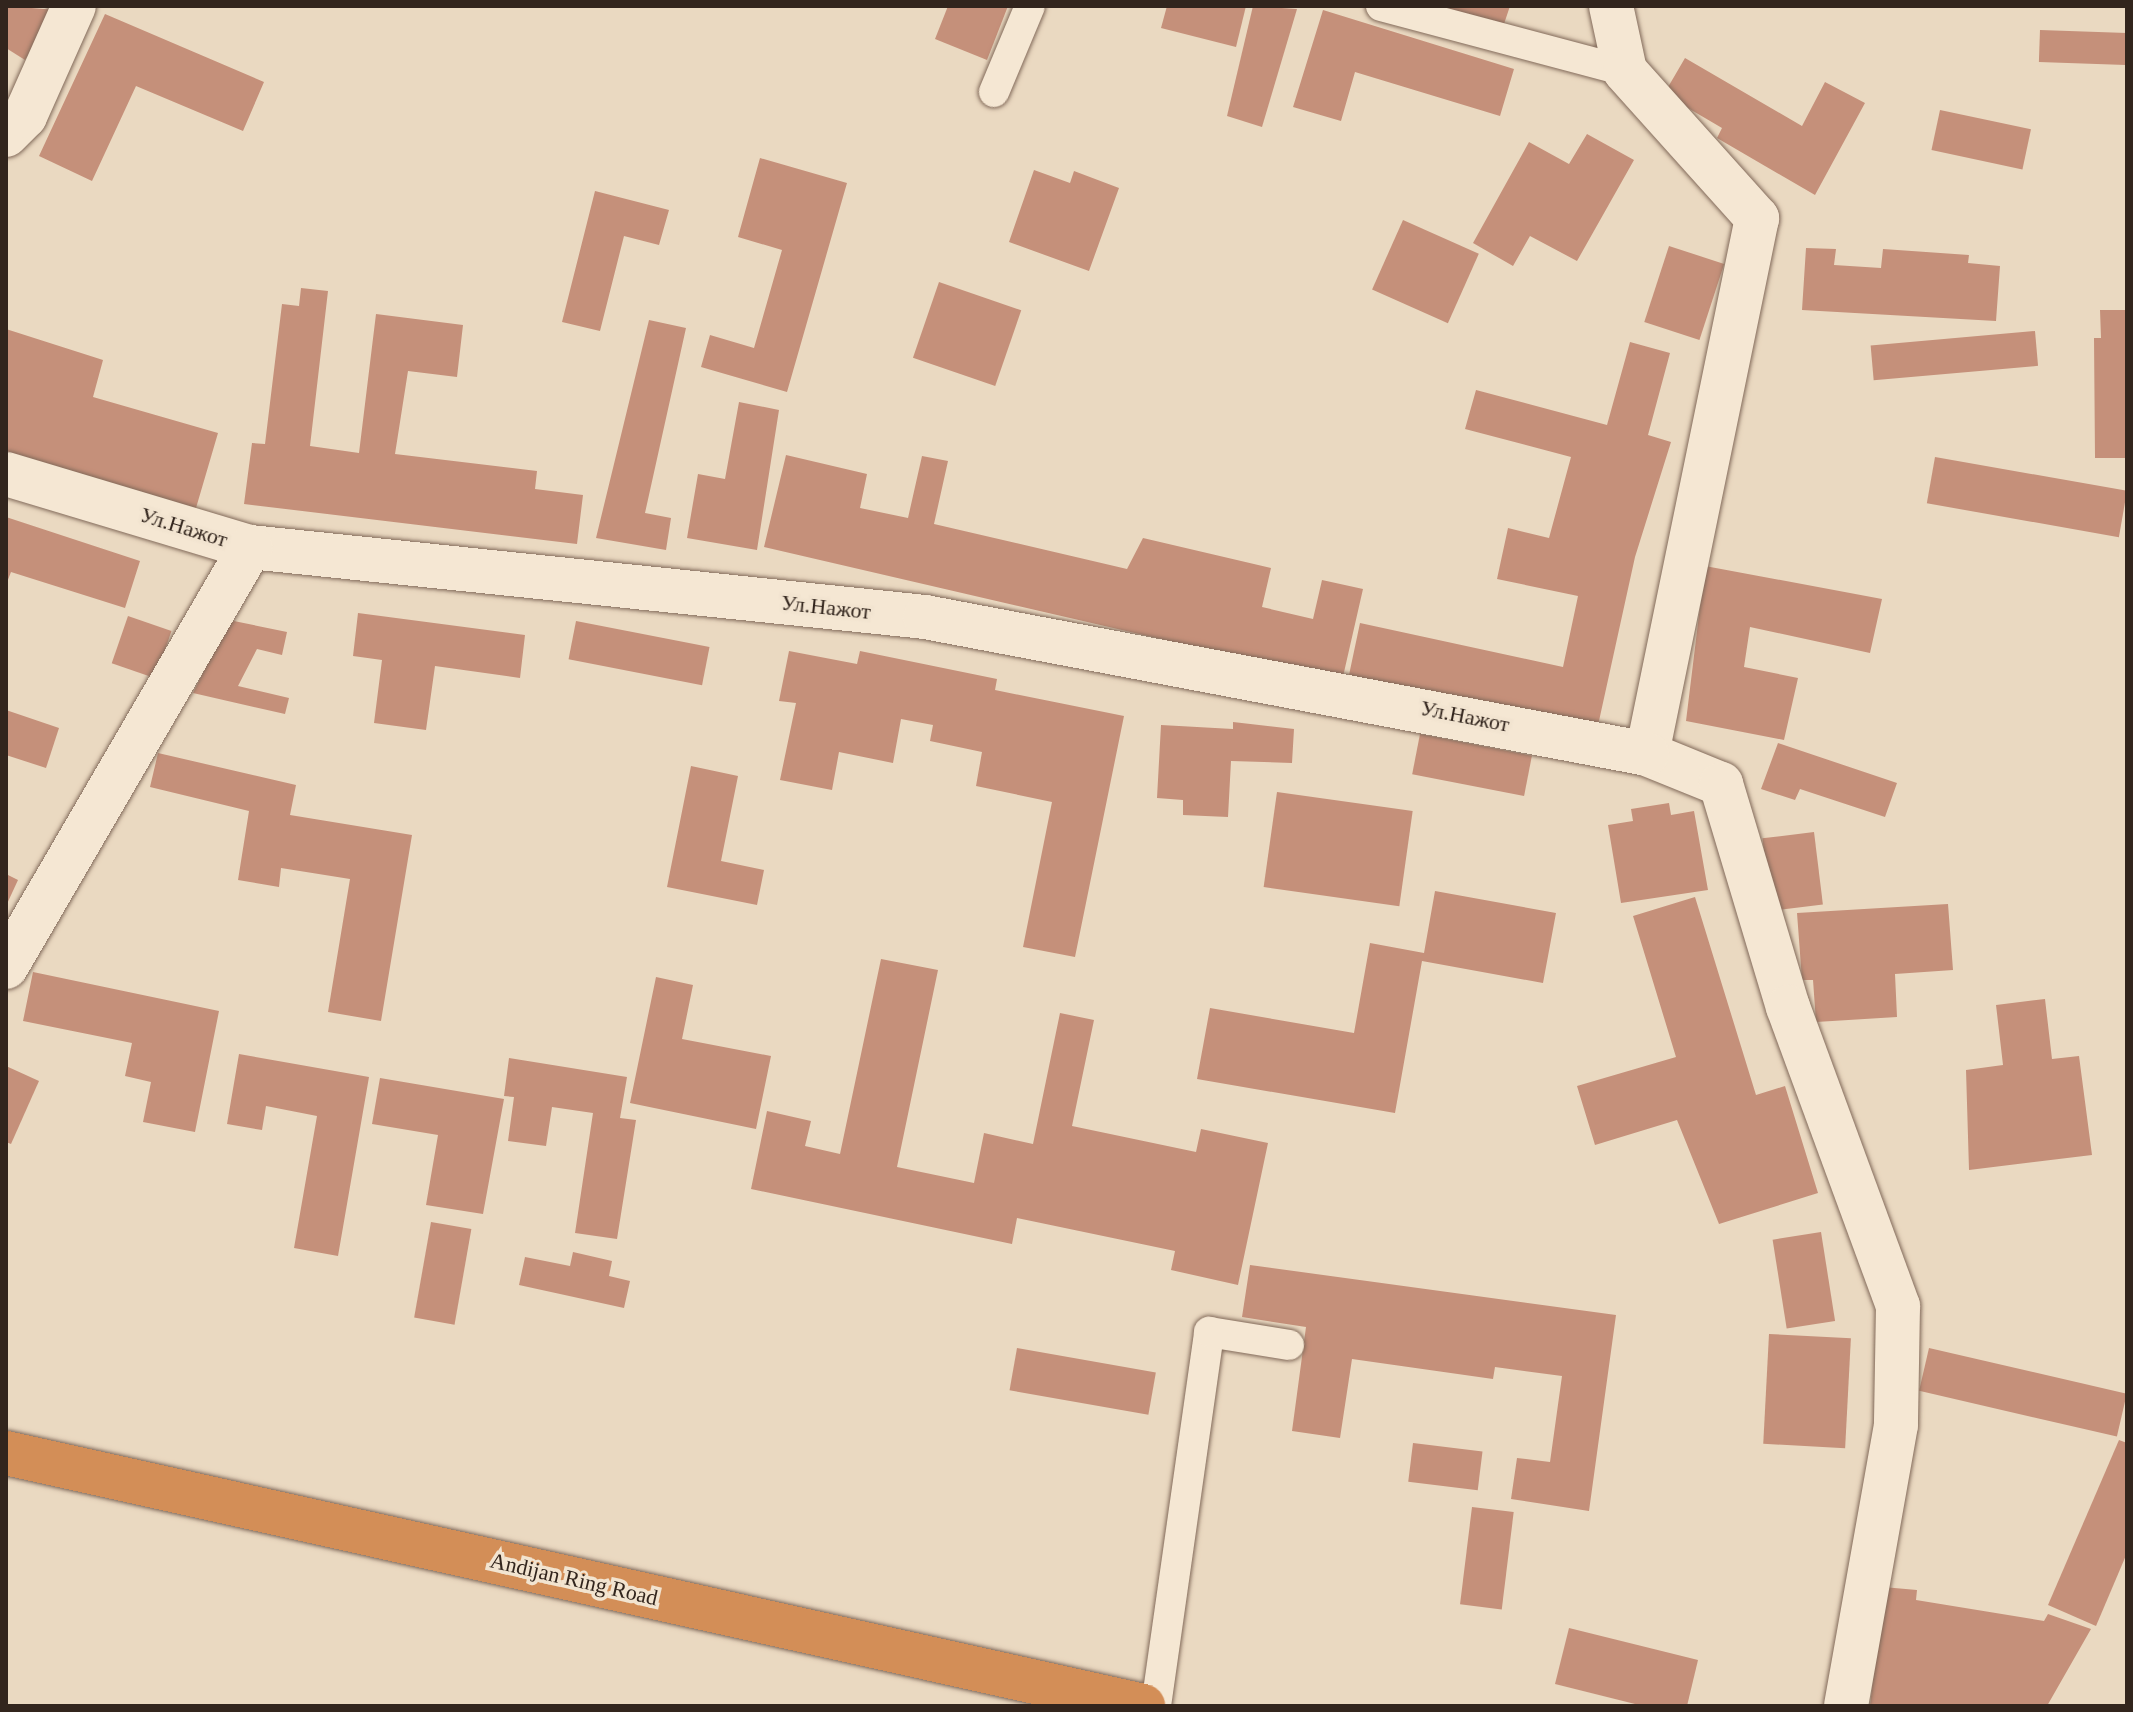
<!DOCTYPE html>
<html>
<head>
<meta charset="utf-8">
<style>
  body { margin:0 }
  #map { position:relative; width:2133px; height:1712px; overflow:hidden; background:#ead9c1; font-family:Georgia,serif }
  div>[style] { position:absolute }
  .building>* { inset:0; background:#c5907a; transform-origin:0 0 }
  .roads { filter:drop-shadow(0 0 2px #826a5a) drop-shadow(0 0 2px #826a5a) }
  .lane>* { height:30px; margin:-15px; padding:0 15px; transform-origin:15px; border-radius:15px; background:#f5e7d3 }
  .street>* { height:44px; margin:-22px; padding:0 22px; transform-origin:22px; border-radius:22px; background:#f5e7d3 }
  .highway>* { height:44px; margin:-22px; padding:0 22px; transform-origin:22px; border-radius:22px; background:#d38e57 }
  span { translate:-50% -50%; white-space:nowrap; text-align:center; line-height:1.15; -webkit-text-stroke:7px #f2e4d0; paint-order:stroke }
  .street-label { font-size:22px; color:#32251d }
  .frame { position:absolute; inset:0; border:8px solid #32251d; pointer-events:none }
</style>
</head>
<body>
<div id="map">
  <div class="building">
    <i style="clip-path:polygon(6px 6px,57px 10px,25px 60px,6px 48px)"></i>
    <i style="clip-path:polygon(948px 6px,1008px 6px,987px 60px,935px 39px)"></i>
    <i style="clip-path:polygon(1167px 6px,1246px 6px,1236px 47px,1161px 28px)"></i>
    <i style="clip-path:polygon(1253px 6px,1297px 9px,1262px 127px,1227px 116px)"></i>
    <i style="clip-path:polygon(1430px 6px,1510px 6px,1502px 30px)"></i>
    <i style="clip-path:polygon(1323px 10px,1514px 69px,1500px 116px,1355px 72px,1341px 121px,1293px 107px)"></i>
    <i style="clip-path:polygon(105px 14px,264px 82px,243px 131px,136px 86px,92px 181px,39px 156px)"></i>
    <i style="left:2040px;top:30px;width:87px;height:32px;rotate:2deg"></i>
    <i style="clip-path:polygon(1685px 58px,1802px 126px,1825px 82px,1865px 103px,1815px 195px,1717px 138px,1722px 128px,1664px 94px)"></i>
    <i style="left:1940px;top:110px;width:93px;height:41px;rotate:12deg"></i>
    <i style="clip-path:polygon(1587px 134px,1634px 160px,1577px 261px,1530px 236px,1513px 266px,1473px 243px,1529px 142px,1569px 164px)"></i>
    <i style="clip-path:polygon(760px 158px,847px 183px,787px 392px,701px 367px,710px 335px,754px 348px,782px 250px,738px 237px)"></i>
    <i style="clip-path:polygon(1034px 170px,1070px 183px,1074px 171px,1119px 188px,1089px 271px,1009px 242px)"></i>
    <i style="clip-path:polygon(595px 191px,669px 210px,659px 245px,624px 236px,600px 331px,562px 322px)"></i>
    <i style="left:1403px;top:220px;width:83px;height:76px;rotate:24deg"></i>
    <i style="left:1669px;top:246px;width:58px;height:80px;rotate:18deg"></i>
    <i style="clip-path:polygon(1806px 248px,1836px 249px,1834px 265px,1881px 268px,1883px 249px,1969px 255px,1968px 263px,2000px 266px,1996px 321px,1802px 310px)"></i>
    <i style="left:939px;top:282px;width:87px;height:80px;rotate:19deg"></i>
    <i style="clip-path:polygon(301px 288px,328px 291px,310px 446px,359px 453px,376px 314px,463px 325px,457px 377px,408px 371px,395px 454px,537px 471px,535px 489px,583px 495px,577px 544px,244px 504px,252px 443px,265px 444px,282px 304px,299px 306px)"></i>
    <i style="clip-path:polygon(2100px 310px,2127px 310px,2127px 458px,2095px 458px,2094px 338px,2101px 338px)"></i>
    <i style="clip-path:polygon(649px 320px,686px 328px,645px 513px,671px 518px,666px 550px,596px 538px)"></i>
    <i style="clip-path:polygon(6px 329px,103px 360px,93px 397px,218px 433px,196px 508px,6px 462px)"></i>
    <i style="left:2035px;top:331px;width:35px;height:165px;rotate:85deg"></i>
    <i style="clip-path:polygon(1630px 342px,1670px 353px,1648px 435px,1671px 442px,1635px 557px,1597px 730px,1349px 675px,1360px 623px,1563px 667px,1578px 596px,1497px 579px,1508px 528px,1549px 538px,1571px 457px,1465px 429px,1476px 390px,1607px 425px)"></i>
    <i style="clip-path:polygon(739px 402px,779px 410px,757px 550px,687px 538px,698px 474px,725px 479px)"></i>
    <i style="clip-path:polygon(786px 455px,867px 474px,860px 508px,908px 518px,922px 456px,948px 461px,934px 524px,1127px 569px,1143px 538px,1271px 568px,1262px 607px,1313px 619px,1322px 580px,1363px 589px,1342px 681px,764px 547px)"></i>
    <i style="left:1935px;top:457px;width:195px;height:47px;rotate:10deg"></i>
    <i style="clip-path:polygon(6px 517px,140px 561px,125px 608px,11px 572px,6px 585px)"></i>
    <i style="clip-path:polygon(1705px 566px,1882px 599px,1870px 653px,1750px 627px,1744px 667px,1798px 678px,1784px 740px,1686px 721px)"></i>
    <i style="clip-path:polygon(358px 613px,525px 635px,520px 678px,435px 666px,426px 730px,374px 723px,382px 660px,353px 656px)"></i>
    <i style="left:128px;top:616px;width:46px;height:50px;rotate:19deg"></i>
    <i style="clip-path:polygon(229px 620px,287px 632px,282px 655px,257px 649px,238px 686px,289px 698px,285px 714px,193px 693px)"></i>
    <i style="left:576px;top:621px;width:136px;height:39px;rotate:11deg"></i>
    <i style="clip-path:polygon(789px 651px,857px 664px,860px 651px,997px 679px,995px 690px,1124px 716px,1075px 957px,1023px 947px,1052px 802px,976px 786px,982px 752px,930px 741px,933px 725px,901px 719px,893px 763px,839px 752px,832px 790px,780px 780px,796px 703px,779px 701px)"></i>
    <i style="clip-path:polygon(6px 710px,59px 728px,46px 768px,6px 755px)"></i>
    <i style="clip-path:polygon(1233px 722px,1294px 729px,1292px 763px,1231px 761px,1228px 817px,1183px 815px,1183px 800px,1157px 798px,1161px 725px,1233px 729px)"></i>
    <i style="left:1420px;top:734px;width:114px;height:41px;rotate:11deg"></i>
    <i style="clip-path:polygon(1778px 743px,1897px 783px,1885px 817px,1800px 789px,1795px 800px,1761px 789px)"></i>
    <i style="clip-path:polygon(158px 753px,296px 785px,290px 815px,412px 835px,381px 1021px,328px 1012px,350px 879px,281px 868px,279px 887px,238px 880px,249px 811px,150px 787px)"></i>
    <i style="clip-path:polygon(691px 766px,738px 776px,721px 861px,764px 870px,757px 905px,667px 887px)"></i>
    <i style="left:1277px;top:792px;width:137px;height:96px;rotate:8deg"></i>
    <i style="clip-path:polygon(1669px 803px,1671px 815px,1694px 811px,1708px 890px,1621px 903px,1608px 825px,1633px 821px,1631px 809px)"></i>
    <i style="left:1814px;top:832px;width:73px;height:52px;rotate:83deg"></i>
    <i style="clip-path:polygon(6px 874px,18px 880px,6px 906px)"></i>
    <i style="clip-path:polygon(1435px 891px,1556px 913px,1543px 983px,1422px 961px,1395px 1113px,1197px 1079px,1210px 1008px,1354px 1033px,1370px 943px,1424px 953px)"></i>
    <i style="clip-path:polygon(1695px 897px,1756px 1095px,1785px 1086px,1818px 1193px,1719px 1224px,1677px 1120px,1595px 1145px,1577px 1086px,1676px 1057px,1633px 916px)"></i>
    <i style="clip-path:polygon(1948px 904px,1953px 970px,1895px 974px,1897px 1017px,1816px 1022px,1813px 980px,1802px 980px,1797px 913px)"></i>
    <i style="clip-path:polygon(881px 959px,938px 970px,897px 1167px,974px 1183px,984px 1133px,1033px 1144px,1060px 1013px,1094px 1020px,1072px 1126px,1196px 1152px,1201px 1129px,1268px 1143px,1238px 1285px,1171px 1270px,1175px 1251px,1017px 1218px,1012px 1244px,751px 1189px,767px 1111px,811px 1121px,805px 1146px,840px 1154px)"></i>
    <i style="clip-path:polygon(33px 972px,219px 1011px,195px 1132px,143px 1122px,151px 1082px,125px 1076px,132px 1043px,23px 1021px)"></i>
    <i style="clip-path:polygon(656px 977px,693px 985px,682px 1039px,771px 1056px,756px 1129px,630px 1103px)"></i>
    <i style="clip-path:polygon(2045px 999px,2052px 1059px,2079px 1056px,2092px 1155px,1969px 1170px,1966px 1070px,2003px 1065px,1996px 1005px)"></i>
    <i style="clip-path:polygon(239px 1054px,369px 1077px,338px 1256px,294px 1248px,317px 1116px,266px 1106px,262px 1130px,227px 1124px)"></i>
    <i style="clip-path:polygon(509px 1058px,627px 1077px,620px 1118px,636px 1120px,617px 1239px,575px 1233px,593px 1113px,552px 1107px,546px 1146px,508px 1141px,514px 1097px,504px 1096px)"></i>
    <i style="clip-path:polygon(6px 1066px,39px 1081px,11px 1144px,6px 1142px)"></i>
    <i style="clip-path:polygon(380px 1078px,504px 1099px,483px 1214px,426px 1205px,438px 1135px,372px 1124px)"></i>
    <i style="left:431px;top:1222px;width:41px;height:97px;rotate:10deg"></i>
    <i style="left:1821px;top:1232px;width:90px;height:49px;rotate:81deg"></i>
    <i style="clip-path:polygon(573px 1252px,612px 1261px,609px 1276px,630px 1281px,624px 1308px,519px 1285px,525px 1257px,570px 1266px)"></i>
    <i style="clip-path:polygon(1250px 1265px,1616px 1315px,1589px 1511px,1511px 1499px,1517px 1458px,1550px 1462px,1562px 1376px,1495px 1367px,1493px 1379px,1352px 1359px,1340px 1438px,1292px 1431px,1306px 1327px,1242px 1317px)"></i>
    <i style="left:1769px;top:1334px;width:82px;height:110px;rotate:3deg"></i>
    <i style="left:1017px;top:1348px;width:141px;height:43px;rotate:10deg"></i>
    <i style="left:1929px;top:1348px;width:203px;height:44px;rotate:13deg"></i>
    <i style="clip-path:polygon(2119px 1440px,2127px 1443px,2127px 1553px,2096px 1626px,2048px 1605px)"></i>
    <i style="left:1413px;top:1443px;width:70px;height:39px;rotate:7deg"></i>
    <i style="left:1472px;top:1507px;width:42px;height:98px;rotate:7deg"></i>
    <i style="clip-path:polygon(1883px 1587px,1917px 1590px,1916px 1600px,2044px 1621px,2048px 1614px,2091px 1629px,2047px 1706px,1870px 1706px)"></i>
    <i style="clip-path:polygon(1569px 1628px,1698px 1660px,1687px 1706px,1643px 1706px,1555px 1684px)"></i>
  </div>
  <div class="roads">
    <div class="lane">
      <i style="left:1381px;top:6px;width:253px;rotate:14.9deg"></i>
      <i style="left:994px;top:92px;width:93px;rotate:-67.3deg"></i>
      <i style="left:1156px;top:1706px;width:378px;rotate:-81.9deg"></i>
      <i style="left:1209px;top:1332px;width:81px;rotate:9.2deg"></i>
    </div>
    <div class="street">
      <i style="left:1611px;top:6px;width:66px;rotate:77.8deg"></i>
      <i style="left:1625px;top:71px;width:198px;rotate:48.1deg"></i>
      <i style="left:1757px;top:218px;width:547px;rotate:101.6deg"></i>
      <i style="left:1647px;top:754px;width:80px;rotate:22.1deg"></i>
      <i style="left:1721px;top:784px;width:233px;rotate:73.3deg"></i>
      <i style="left:1788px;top:1007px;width:319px;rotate:69.8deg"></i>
      <i style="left:1898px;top:1306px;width:119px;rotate:91deg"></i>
      <i style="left:1896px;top:1425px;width:285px;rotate:100.1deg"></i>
      <i style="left:6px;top:135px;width:27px;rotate:-45deg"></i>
      <i style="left:25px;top:116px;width:120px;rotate:-66deg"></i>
      <i style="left:6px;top:474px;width:255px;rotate:16.7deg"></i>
      <i style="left:250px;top:547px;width:679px;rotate:5.92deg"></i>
      <i style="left:925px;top:617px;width:735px;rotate:10.74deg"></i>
      <i style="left:6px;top:967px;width:486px;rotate:-59.8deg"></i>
    </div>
    <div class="highway">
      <i style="left:6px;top:1453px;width:1165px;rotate:12.54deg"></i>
    </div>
  </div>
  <div class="street-label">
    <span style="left:184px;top:527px;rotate:17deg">Ул.Нажот</span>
    <span style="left:826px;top:607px;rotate:6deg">Ул.Нажот</span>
    <span style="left:1465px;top:716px;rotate:11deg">Ул.Нажот</span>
    <span style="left:574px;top:1579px;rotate:13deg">Andijan Ring Road</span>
  </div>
  <div class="frame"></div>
</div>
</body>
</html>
